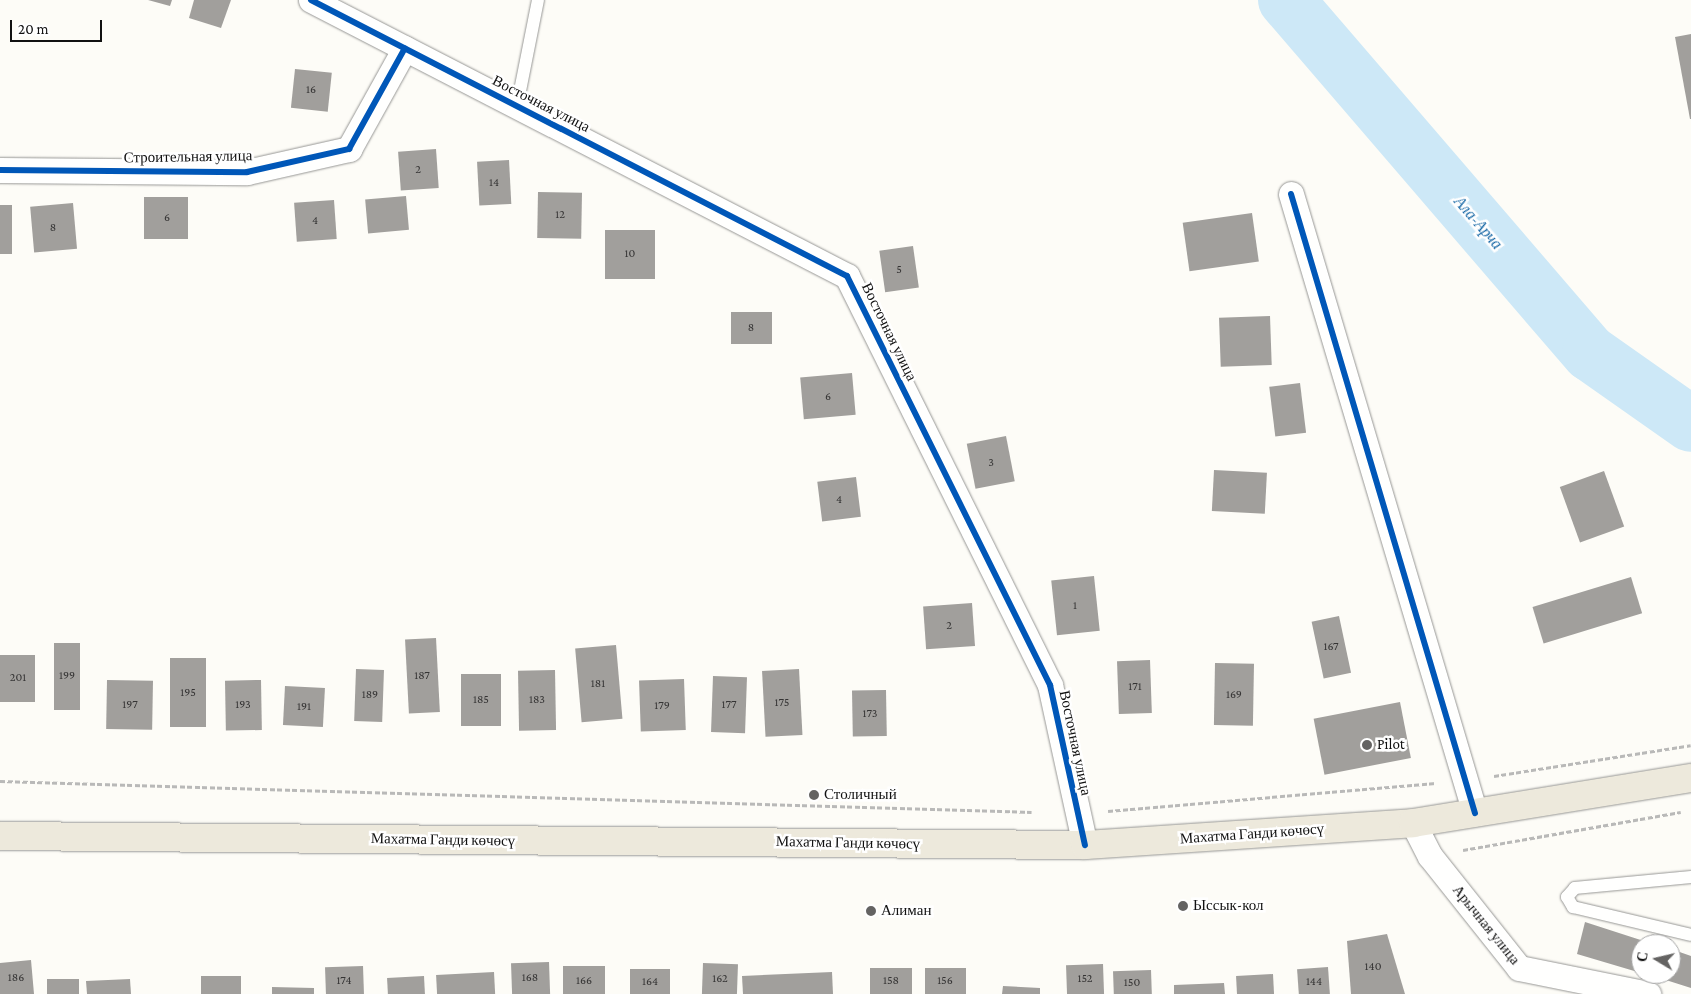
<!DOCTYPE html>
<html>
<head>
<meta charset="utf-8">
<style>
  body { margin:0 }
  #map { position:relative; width:1691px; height:994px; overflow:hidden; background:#fdfcf7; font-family:"Crimson Pro",serif }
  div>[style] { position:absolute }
  .river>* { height:56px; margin:-28px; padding:0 28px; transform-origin:28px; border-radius:28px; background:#cde8f7 }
  .building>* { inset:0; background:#a19f9c; transform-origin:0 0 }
  .path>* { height:3px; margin-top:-1.5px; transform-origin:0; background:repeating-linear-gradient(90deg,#b9b9b8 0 5px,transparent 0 7.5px) }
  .roads { filter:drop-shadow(0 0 1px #979795) drop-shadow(0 0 1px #979795) }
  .service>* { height:12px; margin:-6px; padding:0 6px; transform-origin:6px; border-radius:6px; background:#fffffe }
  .minor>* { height:25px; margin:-12.5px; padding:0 12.5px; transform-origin:12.5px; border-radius:12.5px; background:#fffffe }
  .primary>* { height:28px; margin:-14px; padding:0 14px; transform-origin:14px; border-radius:14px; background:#ede9dc }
  .cycleway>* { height:6px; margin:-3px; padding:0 3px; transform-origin:3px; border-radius:3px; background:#0057b8 }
  .dots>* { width:14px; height:14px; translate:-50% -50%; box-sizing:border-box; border:2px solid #fff; border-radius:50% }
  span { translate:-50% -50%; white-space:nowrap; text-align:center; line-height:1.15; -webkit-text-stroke:5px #fff; paint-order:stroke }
  .number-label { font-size:12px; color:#353434 }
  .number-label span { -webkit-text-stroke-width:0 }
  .street-label { font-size:15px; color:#111 }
  .poi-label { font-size:15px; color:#111 }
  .left { translate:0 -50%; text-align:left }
  .water-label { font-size:16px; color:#1768a6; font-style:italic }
  .north { position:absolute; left:1631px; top:934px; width:50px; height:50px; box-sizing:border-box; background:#fff; border:1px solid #a0a0a0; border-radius:50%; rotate:279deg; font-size:14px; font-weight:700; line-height:20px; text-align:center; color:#111 }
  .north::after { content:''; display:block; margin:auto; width:18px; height:22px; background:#646362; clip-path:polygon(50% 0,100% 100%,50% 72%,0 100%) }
  .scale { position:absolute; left:10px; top:20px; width:92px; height:22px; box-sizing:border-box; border:2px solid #111; border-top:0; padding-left:6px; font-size:15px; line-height:18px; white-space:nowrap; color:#111; -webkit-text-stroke:4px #fff; paint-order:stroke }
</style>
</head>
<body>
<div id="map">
  <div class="river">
    <i style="left:1286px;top:0;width:466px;rotate:49.3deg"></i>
    <i style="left:1590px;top:353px;width:123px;rotate:35.1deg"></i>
  </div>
  <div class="building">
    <i style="clip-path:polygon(148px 0,172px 0,170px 6px)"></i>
    <i style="clip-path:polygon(194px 0,231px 0,221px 28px,189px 18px)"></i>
    <i style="clip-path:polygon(1691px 34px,1691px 119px,1690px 119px,1675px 37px)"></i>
    <i style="left:295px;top:69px;width:37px;height:39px;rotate:6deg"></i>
    <i style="left:436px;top:149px;width:39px;height:38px;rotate:86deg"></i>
    <i style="left:509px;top:160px;width:44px;height:32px;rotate:87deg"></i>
    <i style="left:538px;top:192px;width:44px;height:46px;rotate:1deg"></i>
    <i style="left:406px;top:196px;width:34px;height:41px;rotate:85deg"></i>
    <i style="left:144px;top:197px;width:44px;height:42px"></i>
    <i style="left:334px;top:200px;width:39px;height:40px;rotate:86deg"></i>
    <i style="left:73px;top:203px;width:46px;height:43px;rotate:85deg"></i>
    <i style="left:0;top:205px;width:12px;height:49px"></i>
    <i style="left:1252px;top:213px;width:49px;height:70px;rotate:82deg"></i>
    <i style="left:605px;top:230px;width:50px;height:49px"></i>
    <i style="left:913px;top:246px;width:42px;height:34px;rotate:82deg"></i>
    <i style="left:731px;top:312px;width:41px;height:32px"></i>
    <i style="left:1270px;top:316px;width:49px;height:51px;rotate:88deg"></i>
    <i style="left:852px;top:373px;width:42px;height:52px;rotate:85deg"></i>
    <i style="left:1300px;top:383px;width:50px;height:31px;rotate:83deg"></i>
    <i style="left:1006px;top:436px;width:46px;height:40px;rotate:79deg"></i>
    <i style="left:1214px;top:470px;width:53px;height:41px;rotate:3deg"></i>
    <i style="left:1604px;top:471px;width:59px;height:47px;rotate:70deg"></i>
    <i style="left:856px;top:477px;width:40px;height:39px;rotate:83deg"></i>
    <i style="left:1094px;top:576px;width:55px;height:43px;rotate:84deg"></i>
    <i style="left:1631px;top:577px;width:38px;height:103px;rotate:73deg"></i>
    <i style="left:972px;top:603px;width:43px;height:49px;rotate:86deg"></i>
    <i style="left:1339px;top:616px;width:58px;height:28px;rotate:78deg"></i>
    <i style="left:436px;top:638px;width:74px;height:31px;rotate:87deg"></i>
    <i style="left:54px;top:643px;width:26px;height:67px"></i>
    <i style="left:616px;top:645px;width:74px;height:41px;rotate:85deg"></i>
    <i style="left:0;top:655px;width:35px;height:47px"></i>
    <i style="left:206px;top:658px;width:69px;height:36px;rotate:90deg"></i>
    <i style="left:1150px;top:660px;width:53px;height:33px;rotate:88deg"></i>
    <i style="left:1215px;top:663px;width:39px;height:62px;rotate:1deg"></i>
    <i style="left:356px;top:669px;width:28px;height:52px;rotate:2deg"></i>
    <i style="left:799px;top:669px;width:66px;height:37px;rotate:87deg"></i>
    <i style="left:555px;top:670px;width:60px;height:37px;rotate:89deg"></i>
    <i style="left:461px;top:674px;width:40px;height:52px"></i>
    <i style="left:713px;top:676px;width:34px;height:56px;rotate:2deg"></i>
    <i style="left:684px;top:679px;width:51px;height:45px;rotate:88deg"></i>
    <i style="left:107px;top:680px;width:46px;height:49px;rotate:1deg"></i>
    <i style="left:261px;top:680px;width:50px;height:36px;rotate:89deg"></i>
    <i style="left:285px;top:686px;width:40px;height:39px;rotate:3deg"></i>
    <i style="left:886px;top:690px;width:46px;height:34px;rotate:89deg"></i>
    <i style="left:1400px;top:702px;width:57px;height:88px;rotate:79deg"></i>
    <i style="clip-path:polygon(1585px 922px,1653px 944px,1641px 944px,1641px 973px,1577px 954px)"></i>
    <i style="clip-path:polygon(1387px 934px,1405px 994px,1351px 994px,1347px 941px)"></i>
    <i style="clip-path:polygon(1671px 949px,1691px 956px,1691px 988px,1647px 974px,1671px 974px)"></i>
    <i style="clip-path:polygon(31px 960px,34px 994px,0 994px,0 963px)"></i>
    <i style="left:549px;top:962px;width:32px;height:38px;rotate:88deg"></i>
    <i style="left:703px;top:963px;width:35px;height:31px;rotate:2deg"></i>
    <i style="left:1103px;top:964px;width:30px;height:37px;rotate:88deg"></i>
    <i style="left:363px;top:966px;width:28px;height:38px;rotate:88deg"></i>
    <i style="left:605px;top:966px;width:28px;height:42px;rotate:90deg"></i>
    <i style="left:1328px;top:967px;width:27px;height:31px;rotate:86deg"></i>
    <i style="left:870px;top:968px;width:42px;height:26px"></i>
    <i style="left:966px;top:968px;width:26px;height:41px;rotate:90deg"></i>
    <i style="left:630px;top:969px;width:40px;height:25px"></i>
    <i style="left:1151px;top:970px;width:24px;height:38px;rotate:88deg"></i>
    <i style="left:494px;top:972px;width:22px;height:58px;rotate:87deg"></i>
    <i style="clip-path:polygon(832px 972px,833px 994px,743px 994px,742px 976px)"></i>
    <i style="left:1273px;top:974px;width:20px;height:37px;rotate:87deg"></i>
    <i style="left:241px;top:976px;width:18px;height:40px;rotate:90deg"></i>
    <i style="left:424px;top:976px;width:18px;height:37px;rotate:87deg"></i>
    <i style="left:79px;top:979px;width:15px;height:32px;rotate:90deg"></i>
    <i style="clip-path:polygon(130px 979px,131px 994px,87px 994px,86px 981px)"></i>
    <i style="clip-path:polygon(1224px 983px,1225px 994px,1174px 994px,1174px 985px)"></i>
    <i style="clip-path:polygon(1003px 986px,1040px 988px,1040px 994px,1002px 994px)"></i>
    <i style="clip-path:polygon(272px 987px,314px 988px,314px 994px,272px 994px)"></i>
  </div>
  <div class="path">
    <i style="left:1494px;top:776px;width:199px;rotate:-8.9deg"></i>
    <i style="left:0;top:781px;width:1032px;rotate:1.72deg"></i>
    <i style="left:1108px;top:811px;width:329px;rotate:-4.9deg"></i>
    <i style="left:1463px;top:850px;width:221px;rotate:-9.9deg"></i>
  </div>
  <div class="roads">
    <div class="service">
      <i style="left:517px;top:106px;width:108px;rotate:-78.8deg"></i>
      <i style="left:1691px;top:877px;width:117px;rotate:174.6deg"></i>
      <i style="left:1575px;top:888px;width:12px;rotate:132deg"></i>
      <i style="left:1567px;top:897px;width:12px;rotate:59deg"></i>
      <i style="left:1573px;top:907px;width:121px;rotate:13.3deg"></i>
    </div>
    <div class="minor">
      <i style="left:311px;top:0;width:603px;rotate:27.25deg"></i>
      <i style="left:847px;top:276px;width:457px;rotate:63.6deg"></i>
      <i style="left:1050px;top:685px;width:164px;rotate:77.7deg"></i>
      <i style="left:0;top:170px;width:247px;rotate:0.5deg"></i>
      <i style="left:247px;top:172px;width:105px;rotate:-12.7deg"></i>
      <i style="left:349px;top:149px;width:115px;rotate:-61deg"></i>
      <i style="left:1291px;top:194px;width:646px;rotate:73.45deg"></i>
      <i style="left:1413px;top:823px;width:37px;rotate:63deg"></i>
      <i style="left:1430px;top:856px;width:143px;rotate:51.5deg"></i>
      <i style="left:1519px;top:968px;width:132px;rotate:11.4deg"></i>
    </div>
    <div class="primary">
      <i style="left:0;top:836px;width:1085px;rotate:0.48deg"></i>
      <i style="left:1085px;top:845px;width:329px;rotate:-3.8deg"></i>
      <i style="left:1413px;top:823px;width:282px;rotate:-9.2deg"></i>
    </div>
  </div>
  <div class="cycleway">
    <i style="left:311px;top:0;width:603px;rotate:27.25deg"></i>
    <i style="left:847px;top:276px;width:457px;rotate:63.6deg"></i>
    <i style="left:1050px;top:685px;width:164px;rotate:77.7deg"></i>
    <i style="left:0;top:170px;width:247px;rotate:0.5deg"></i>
    <i style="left:247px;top:172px;width:105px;rotate:-12.7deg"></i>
    <i style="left:349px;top:149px;width:115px;rotate:-61deg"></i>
    <i style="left:1291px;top:194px;width:646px;rotate:73.45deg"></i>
  </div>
  <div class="dots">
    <i style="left:1367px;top:745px;background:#646362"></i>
    <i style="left:814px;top:795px;background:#646362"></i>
    <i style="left:1183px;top:906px;background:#646362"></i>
    <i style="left:871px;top:911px;background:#646362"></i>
  </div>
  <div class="number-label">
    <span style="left:311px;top:90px">16</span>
    <span style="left:418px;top:170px">2</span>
    <span style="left:494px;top:183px">14</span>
    <span style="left:560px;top:215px">12</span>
    <span style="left:167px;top:218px">6</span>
    <span style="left:315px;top:221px">4</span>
    <span style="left:53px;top:228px">8</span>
    <span style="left:630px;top:254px">10</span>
    <span style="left:899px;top:270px">5</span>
    <span style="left:751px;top:328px">8</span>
    <span style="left:828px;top:397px">6</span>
    <span style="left:991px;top:463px">3</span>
    <span style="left:839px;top:500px">4</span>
    <span style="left:1075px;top:606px">1</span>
    <span style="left:949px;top:626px">2</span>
    <span style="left:1331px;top:647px">167</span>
    <span style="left:67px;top:676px">199</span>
    <span style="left:422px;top:676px">187</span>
    <span style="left:18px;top:678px">201</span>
    <span style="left:598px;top:684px">181</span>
    <span style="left:1135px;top:687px">171</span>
    <span style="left:188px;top:693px">195</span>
    <span style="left:370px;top:695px">189</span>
    <span style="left:1234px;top:695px">169</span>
    <span style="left:481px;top:700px">185</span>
    <span style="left:537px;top:700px">183</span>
    <span style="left:782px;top:703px">175</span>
    <span style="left:130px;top:705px">197</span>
    <span style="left:243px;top:705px">193</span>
    <span style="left:729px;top:705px">177</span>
    <span style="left:662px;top:706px">179</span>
    <span style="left:304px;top:707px">191</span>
    <span style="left:870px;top:714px">173</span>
    <span style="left:1373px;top:967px">140</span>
    <span style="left:16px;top:978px">186</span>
    <span style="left:530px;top:978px">168</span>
    <span style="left:720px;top:979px">162</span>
    <span style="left:1085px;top:979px">152</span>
    <span style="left:344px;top:981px">174</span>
    <span style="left:584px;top:981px">166</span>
    <span style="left:891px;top:981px">158</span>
    <span style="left:945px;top:981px">156</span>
    <span style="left:650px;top:982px">164</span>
    <span style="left:1314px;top:982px">144</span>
    <span style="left:1132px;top:983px">150</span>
  </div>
  <div class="street-label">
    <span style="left:541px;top:104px;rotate:27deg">Восточная улица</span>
    <span style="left:188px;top:157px;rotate:-1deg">Строительная улица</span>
    <span style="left:889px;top:332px;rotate:64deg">Восточная улица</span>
    <span style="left:1075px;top:743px;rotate:78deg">Восточная улица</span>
    <span style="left:1252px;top:834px;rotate:-4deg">Махатма Ганди көчөсү</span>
    <span style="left:443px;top:840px;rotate:1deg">Махатма Ганди көчөсү</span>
    <span style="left:848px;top:843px;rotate:1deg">Махатма Ганди көчөсү</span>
    <span style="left:1486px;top:925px;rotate:51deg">Арычная улица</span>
  </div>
  <div class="poi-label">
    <span class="left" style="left:1377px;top:745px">Pilot</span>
    <span class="left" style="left:824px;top:795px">Столичный</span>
    <span class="left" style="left:1193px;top:906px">Ыссык-кол</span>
    <span class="left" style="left:881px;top:911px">Алиман</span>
  </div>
  <div class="water-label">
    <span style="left:1478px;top:223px;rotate:49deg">Ала-Арча</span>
  </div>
  <div class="north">С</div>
  <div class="scale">20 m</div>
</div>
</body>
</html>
